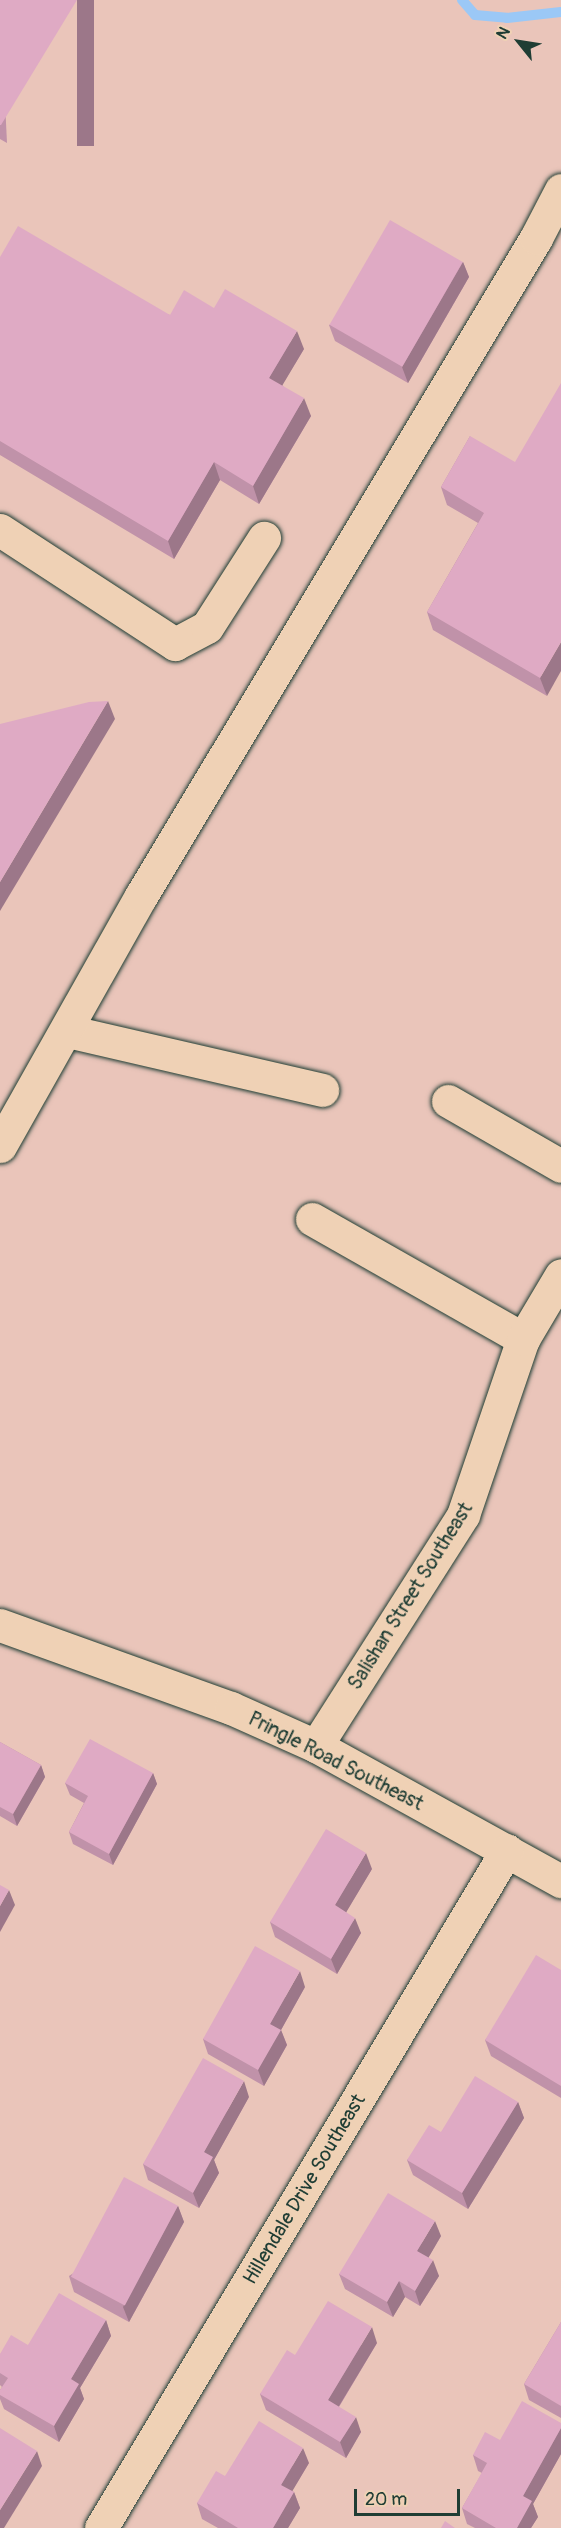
<!DOCTYPE html>
<html>
<head>
<meta charset="utf-8">
<style>
  body { margin:0 }
  #map { position:relative; width:561px; height:2528px; overflow:hidden; background:#eac5ba; font-family:Pangolin,sans-serif }
  div>[style] { position:absolute }
  .stream>* { height:10px; margin:-5px; padding:0 5px; transform-origin:5px; border-radius:5px; background:#9bc8f6 }
  .roads { filter:drop-shadow(0 0 2px #1f3d34) drop-shadow(0 0 2px #1f3d34) }
  .minor>* { height:33px; margin:-16.5px; padding:0 16.5px; transform-origin:16.5px; border-radius:16.5px; background:#efd1b5 }
  .wall>* { inset:0; background:#c092a9 }
  .shaded-wall>* { inset:0; background:#9c7789; transform-origin:0 0 }
  .building>* { inset:0; background:#dfaac4; transform-origin:0 0 }
  span { translate:-50% -50%; white-space:nowrap; text-align:center; line-height:1.15; -webkit-text-stroke:4.5px #efd1b5; paint-order:stroke }
  .street-label { font-size:20px; color:#1f3d34 }
  .north { position:absolute; left:489px; top:12px; width:60px; height:60px; -webkit-text-stroke:4px #efd1b5; paint-order:stroke; rotate:300deg; font-size:16px; font-weight:700; line-height:24px; text-align:center; color:#1f3d34 }
  .north::after { content:''; display:block; margin:auto; width:21px; height:27px; background:#1f3d34; clip-path:polygon(50% 0,100% 100%,50% 72%,0 100%) }
  .scale { position:absolute; left:354px; top:2489px; width:106px; height:27px; box-sizing:border-box; border:3px solid #1f3d34; border-top:0; padding-left:8px; font-size:18px; line-height:21px; white-space:nowrap; color:#1f3d34; -webkit-text-stroke:4px #efd1b5; paint-order:stroke }
</style>
</head>
<body>
<div id="map">
  <div class="stream">
    <i style="left:462px;top:0;width:20px;rotate:49deg"></i>
    <i style="left:475px;top:15px;width:32px;rotate:5deg"></i>
    <i style="left:507px;top:18px;width:54px;rotate:-6.3deg"></i>
  </div>
  <div class="roads">
    <div class="minor">
      <i style="left:0;top:530px;width:209px;rotate:33.1deg"></i>
      <i style="left:175px;top:644px;width:36px;rotate:-28deg"></i>
      <i style="left:207px;top:627px;width:106px;rotate:-57.4deg"></i>
      <i style="left:67px;top:1031px;width:262px;rotate:13deg"></i>
      <i style="left:448px;top:1101px;width:130px;rotate:29.9deg"></i>
      <i style="left:0;top:1146px;width:287px;rotate:-60.6deg"></i>
      <i style="left:141px;top:896px;width:767px;rotate:-59.02deg"></i>
      <i style="left:536px;top:238px;width:54px;rotate:-62.5deg"></i>
      <i style="left:312px;top:1219px;width:243px;rotate:29.6deg"></i>
      <i style="left:0;top:1625px;width:245px;rotate:19.8deg"></i>
      <i style="left:231px;top:1708px;width:93px;rotate:24.1deg"></i>
      <i style="left:316px;top:1746px;width:280px;rotate:28.9deg"></i>
      <i style="left:316px;top:1746px;width:274px;rotate:-57.5deg"></i>
      <i style="left:463px;top:1515px;width:186px;rotate:-71.2deg"></i>
      <i style="left:523px;top:1339px;width:74px;rotate:-59.3deg"></i>
      <i style="left:101px;top:2528px;width:790px;rotate:-59.09deg"></i>
    </div>
  </div>
  <div class="wall">
    <i style="clip-path:polygon(0 0,7px 143px,0 139px)"></i>
    <i style="clip-path:polygon(0 257px,170px 315px,214px 308px,304px 349px,282px 385px,311px 416px,259px 504px,220px 480px,174px 559px,0 455px)"></i>
    <i style="clip-path:polygon(463px 262px,469px 277px,408px 383px,335px 341px,329px 325px)"></i>
    <i style="clip-path:polygon(470px 436px,547px 696px,433px 630px,427px 612px,478px 523px,447px 505px,441px 487px)"></i>
    <i style="clip-path:polygon(0 1742px,41px 1765px,45px 1777px,17px 1826px,0 1816px)"></i>
    <i style="clip-path:polygon(153px 1773px,157px 1784px,113px 1865px,73px 1844px,69px 1832px,84px 1803px,70px 1795px,65px 1783px)"></i>
    <i style="clip-path:polygon(372px 1869px,346px 1912px,361px 1933px,337px 1974px,275px 1937px,270px 1922px)"></i>
    <i style="clip-path:polygon(561px 1970px,561px 2098px,491px 2056px,485px 2040px)"></i>
    <i style="clip-path:polygon(305px 1987px,281px 2030px,287px 2045px,264px 2086px,208px 2054px,203px 2039px)"></i>
    <i style="clip-path:polygon(249px 2097px,214px 2160px,219px 2173px,199px 2208px,148px 2180px,143px 2164px)"></i>
    <i style="clip-path:polygon(518px 2102px,524px 2118px,468px 2209px,413px 2175px,407px 2160px,441px 2132px)"></i>
    <i style="clip-path:polygon(178px 2206px,184px 2222px,129px 2322px,74px 2292px,69px 2276px)"></i>
    <i style="clip-path:polygon(441px 2236px,428px 2258px,439px 2276px,420px 2306px,405px 2297px,393px 2317px,345px 2289px,339px 2274px)"></i>
    <i style="clip-path:polygon(106px 2320px,111px 2336px,80px 2388px,84px 2399px,59px 2442px,4px 2409px,0 2399px,0 2390px,2px 2387px,0 2385px,0 2354px)"></i>
    <i style="clip-path:polygon(561px 2322px,561px 2418px,529px 2400px,524px 2384px)"></i>
    <i style="clip-path:polygon(377px 2343px,339px 2407px,361px 2432px,346px 2458px,266px 2410px,260px 2394px,295px 2355px)"></i>
    <i style="clip-path:polygon(561px 2423px,561px 2454px,533px 2504px,538px 2517px,531px 2528px,475px 2528px,467px 2524px,462px 2508px,482px 2473px,478px 2471px,473px 2455px)"></i>
    <i style="clip-path:polygon(309px 2463px,292px 2491px,294px 2492px,300px 2508px,288px 2528px,218px 2528px,202px 2519px,197px 2503px,225px 2476px)"></i>
  </div>
  <div class="shaded-wall">
    <i style="left:77px;top:0;width:17px;height:146px"></i>
    <i style="clip-path:polygon(463px 262px,469px 277px,408px 383px,402px 367px)"></i>
    <i style="clip-path:polygon(297px 331px,304px 349px,276px 396px,269px 378px)"></i>
    <i style="clip-path:polygon(304px 398px,311px 416px,259px 504px,253px 486px)"></i>
    <i style="clip-path:polygon(214px 462px,220px 480px,174px 559px,168px 541px)"></i>
    <i style="clip-path:polygon(561px 642px,561px 671px,547px 696px,540px 678px)"></i>
    <i style="clip-path:polygon(108px 701px,115px 719px,0 911px,0 882px)"></i>
    <i style="clip-path:polygon(41px 1765px,45px 1777px,17px 1826px,13px 1814px)"></i>
    <i style="clip-path:polygon(153px 1773px,157px 1784px,113px 1865px,109px 1854px)"></i>
    <i style="clip-path:polygon(366px 1853px,372px 1869px,341px 1921px,335px 1905px)"></i>
    <i style="clip-path:polygon(9px 1890px,15px 1905px,0 1932px,0 1906px)"></i>
    <i style="clip-path:polygon(355px 1918px,361px 1933px,337px 1974px,331px 1959px)"></i>
    <i style="clip-path:polygon(300px 1971px,305px 1987px,281px 2030px,287px 2045px,264px 2086px,258px 2070px,270px 2024px)"></i>
    <i style="clip-path:polygon(244px 2081px,249px 2097px,214px 2160px,219px 2173px,199px 2208px,193px 2193px,204px 2152px)"></i>
    <i style="clip-path:polygon(518px 2102px,524px 2118px,468px 2209px,462px 2193px)"></i>
    <i style="clip-path:polygon(178px 2206px,184px 2222px,129px 2322px,123px 2307px)"></i>
    <i style="clip-path:polygon(435px 2221px,441px 2236px,423px 2267px,417px 2251px)"></i>
    <i style="clip-path:polygon(433px 2260px,439px 2276px,420px 2306px,415px 2291px)"></i>
    <i style="clip-path:polygon(399px 2281px,405px 2297px,393px 2317px,387px 2302px)"></i>
    <i style="clip-path:polygon(106px 2320px,111px 2336px,80px 2388px,84px 2399px,59px 2442px,54px 2426px,71px 2379px)"></i>
    <i style="clip-path:polygon(372px 2327px,377px 2343px,333px 2416px,328px 2400px)"></i>
    <i style="clip-path:polygon(356px 2417px,361px 2432px,346px 2458px,340px 2442px)"></i>
    <i style="clip-path:polygon(561px 2428px,561px 2454px,533px 2504px,538px 2517px,531px 2528px,517px 2528px,523px 2496px)"></i>
    <i style="clip-path:polygon(303px 2448px,309px 2463px,287px 2500px,281px 2485px)"></i>
    <i style="clip-path:polygon(37px 2451px,42px 2466px,4px 2528px,0 2528px,0 2510px)"></i>
    <i style="clip-path:polygon(294px 2492px,300px 2508px,288px 2528px,273px 2528px)"></i>
  </div>
  <div class="building">
    <i style="clip-path:polygon(0 0,77px 0,1px 125px,0 125px)"></i>
    <i style="left:390px;top:220px;width:84px;height:121px;rotate:30deg"></i>
    <i style="clip-path:polygon(18px 226px,170px 315px,184px 290px,214px 308px,225px 289px,297px 331px,269px 378px,304px 398px,253px 486px,214px 462px,168px 541px,0 441px,0 257px)"></i>
    <i style="clip-path:polygon(561px 383px,561px 642px,540px 678px,427px 612px,484px 513px,441px 487px,470px 436px,515px 462px)"></i>
    <i style="clip-path:polygon(108px 701px,0 882px,0 724px,89px 702px)"></i>
    <i style="clip-path:polygon(90px 1739px,153px 1773px,109px 1854px,69px 1832px,88px 1796px,65px 1783px)"></i>
    <i style="clip-path:polygon(0 1742px,41px 1765px,13px 1814px,0 1807px)"></i>
    <i style="clip-path:polygon(326px 1829px,366px 1853px,335px 1905px,355px 1918px,331px 1959px,270px 1922px)"></i>
    <i style="clip-path:polygon(0 1885px,9px 1890px,0 1906px)"></i>
    <i style="clip-path:polygon(255px 1946px,300px 1971px,270px 2024px,281px 2030px,258px 2070px,203px 2039px)"></i>
    <i style="clip-path:polygon(536px 1955px,561px 1970px,561px 2086px,485px 2040px)"></i>
    <i style="clip-path:polygon(203px 2058px,244px 2081px,204px 2152px,213px 2157px,193px 2193px,143px 2164px)"></i>
    <i style="clip-path:polygon(475px 2076px,518px 2102px,462px 2193px,407px 2160px,429px 2125px,441px 2132px)"></i>
    <i style="left:124px;top:2177px;width:61px;height:113px;rotate:28deg"></i>
    <i style="clip-path:polygon(388px 2193px,435px 2221px,417px 2251px,433px 2260px,415px 2291px,399px 2281px,387px 2302px,339px 2274px)"></i>
    <i style="clip-path:polygon(59px 2293px,106px 2320px,71px 2379px,79px 2384px,54px 2426px,0 2395px,0 2390px,8px 2378px,0 2373px,0 2354px,11px 2335px,28px 2345px)"></i>
    <i style="clip-path:polygon(328px 2301px,372px 2327px,328px 2400px,356px 2417px,340px 2442px,260px 2394px,287px 2350px,295px 2355px)"></i>
    <i style="clip-path:polygon(561px 2322px,561px 2406px,524px 2384px)"></i>
    <i style="clip-path:polygon(522px 2401px,561px 2423px,561px 2428px,523px 2496px,532px 2501px,517px 2528px,496px 2528px,462px 2508px,487px 2463px,473px 2455px,485px 2432px,500px 2440px)"></i>
    <i style="clip-path:polygon(259px 2421px,303px 2448px,281px 2485px,294px 2492px,273px 2528px,238px 2528px,197px 2503px,216px 2471px,225px 2476px)"></i>
    <i style="clip-path:polygon(0 2428px,37px 2451px,0 2510px)"></i>
    <i style="clip-path:polygon(445px 2521px,455px 2528px,441px 2528px)"></i>
  </div>
  <div class="street-label">
    <span style="left:410px;top:1596px;rotate:-58deg">Salishan Street Southeast</span>
    <span style="left:336px;top:1761px;rotate:27deg">Pringle Road Southeast</span>
    <span style="left:304px;top:2189px;rotate:-59deg">Hillendale Drive Southeast</span>
  </div>
  <div class="north">N</div>
  <div class="scale">20 m</div>
</div>
</body>
</html>
